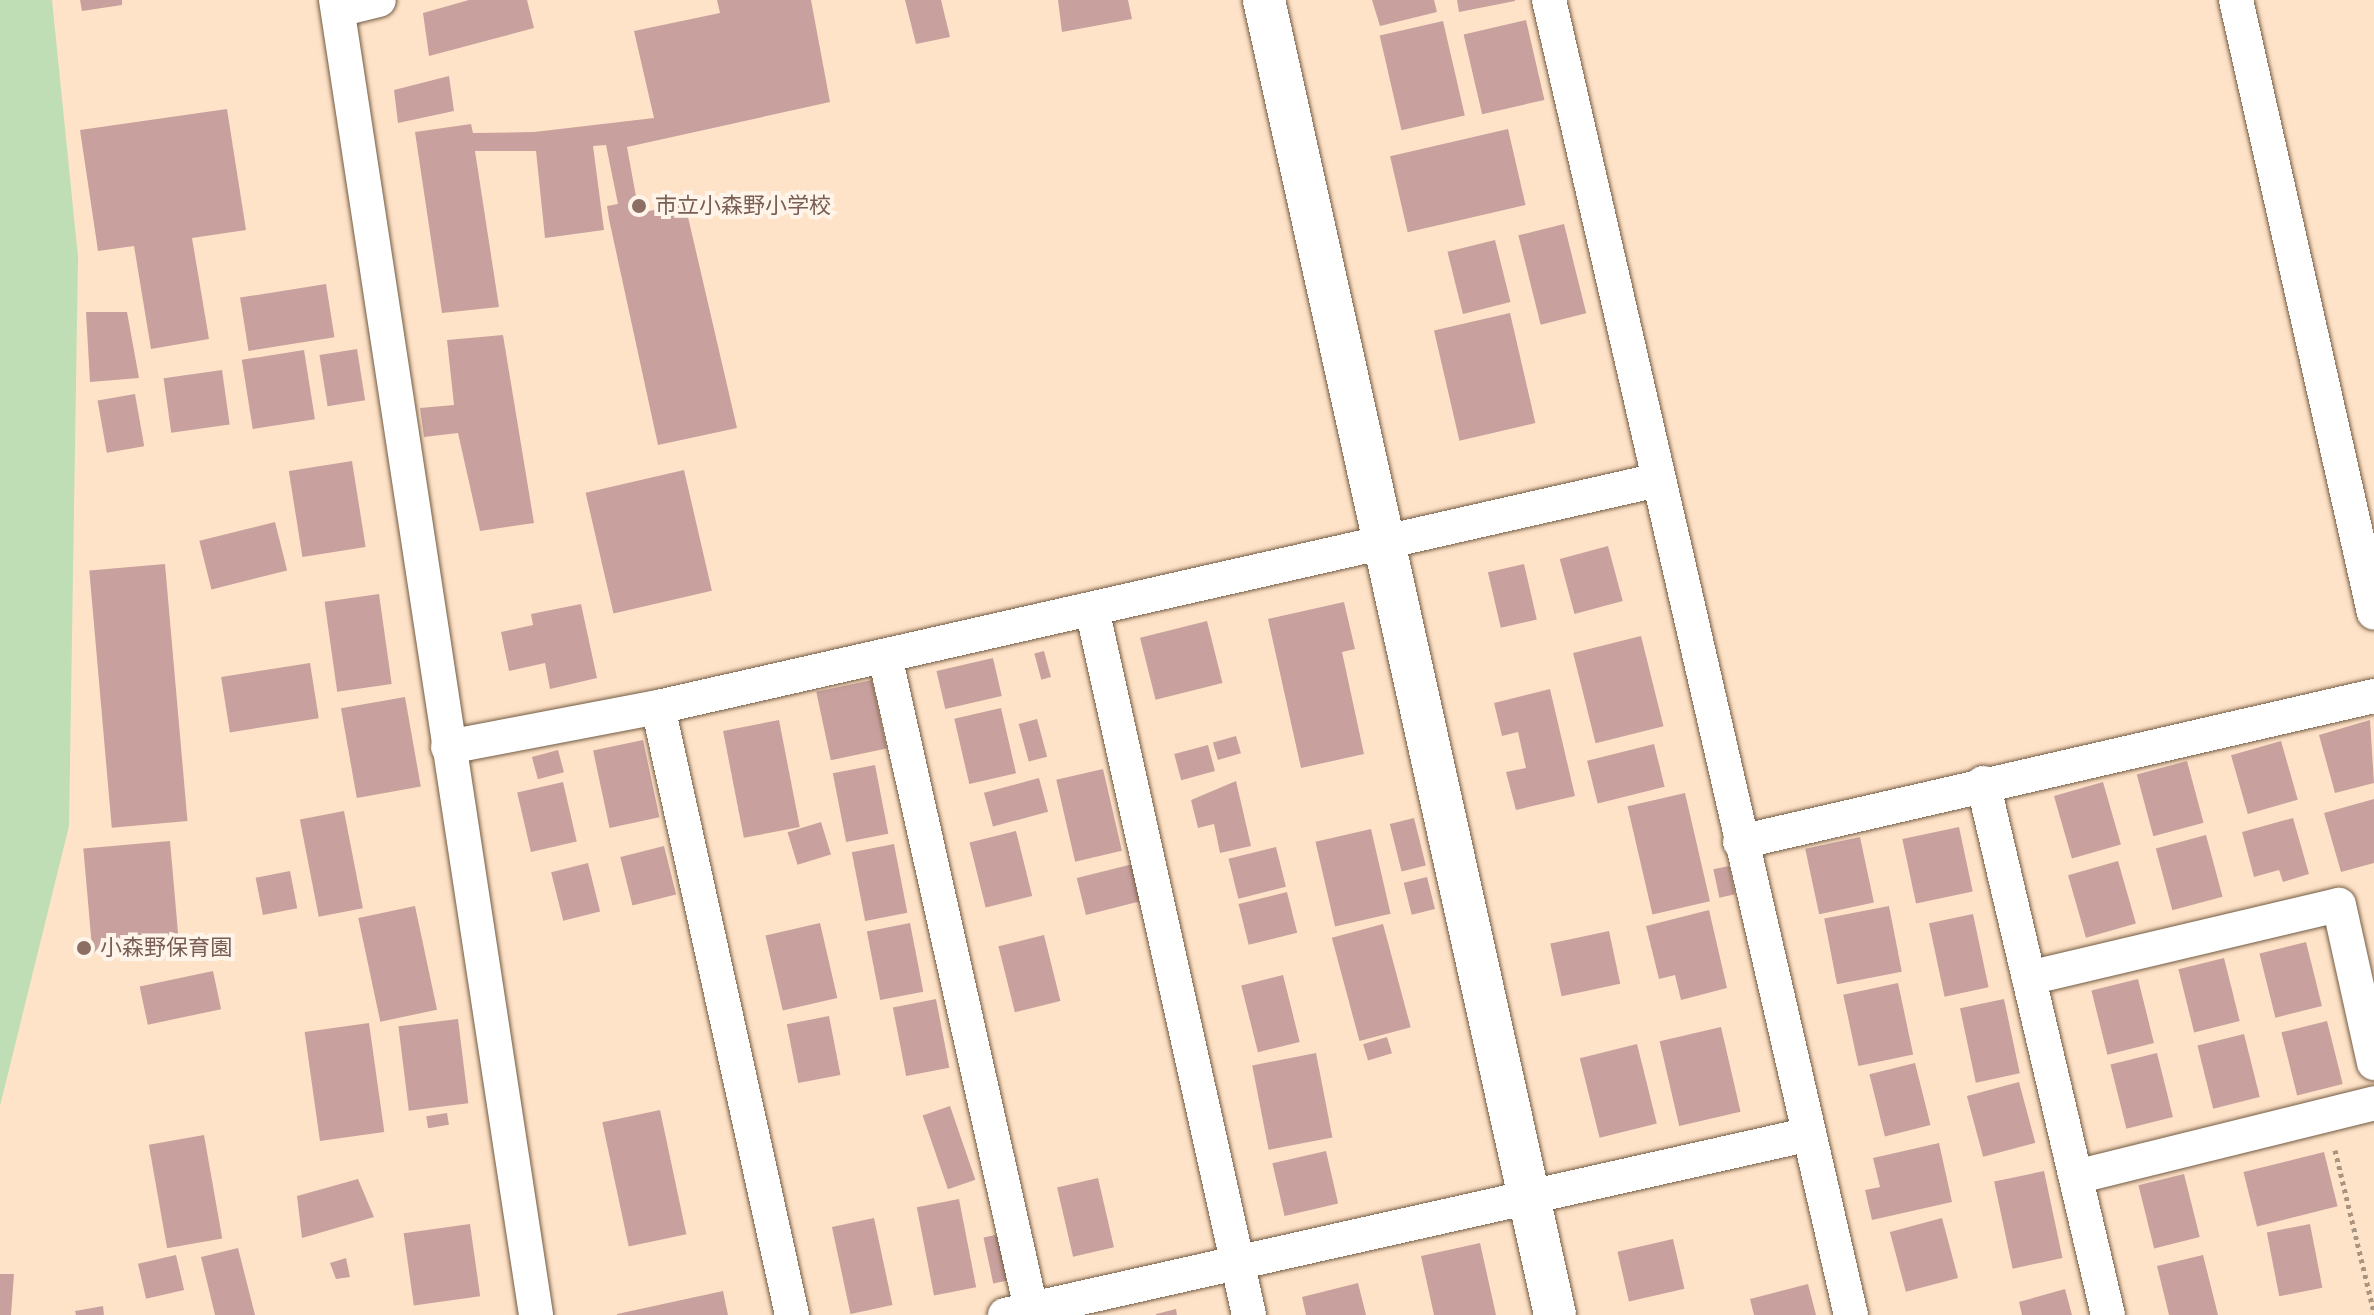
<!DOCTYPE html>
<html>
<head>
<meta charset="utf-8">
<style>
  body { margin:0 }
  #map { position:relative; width:2374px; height:1315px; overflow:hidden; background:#ffe3c8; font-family:Roboto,"Noto Sans JP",sans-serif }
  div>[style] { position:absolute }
  .green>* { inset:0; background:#bfdeb5 }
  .building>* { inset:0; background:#c8a19e; transform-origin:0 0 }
  .path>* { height:5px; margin-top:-2.5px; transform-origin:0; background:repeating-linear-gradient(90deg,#a99480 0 4px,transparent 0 8px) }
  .roads { filter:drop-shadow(0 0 2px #725b43) drop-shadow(0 0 2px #725b43) }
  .minor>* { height:34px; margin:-17px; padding:0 17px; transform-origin:17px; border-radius:17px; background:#fff }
  .tertiary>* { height:42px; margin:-21px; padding:0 21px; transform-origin:21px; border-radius:21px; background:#fff }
  .dots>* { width:22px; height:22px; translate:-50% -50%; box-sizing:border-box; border:4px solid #fff4e9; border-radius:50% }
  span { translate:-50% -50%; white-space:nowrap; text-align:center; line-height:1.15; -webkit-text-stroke:8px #fff4e9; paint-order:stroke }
  .education-label { font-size:22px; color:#785e54 }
  .left { translate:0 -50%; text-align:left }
</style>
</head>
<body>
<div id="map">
  <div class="green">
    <i style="clip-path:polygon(0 0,52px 0,78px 257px,69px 826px,0 1106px)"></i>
  </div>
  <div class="building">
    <i style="clip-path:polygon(80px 0,122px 0,122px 5px,82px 11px)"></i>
    <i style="clip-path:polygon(469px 0,527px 0,534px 28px,429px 56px,423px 13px)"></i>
    <i style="clip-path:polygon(717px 0,811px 0,830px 102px,627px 147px,639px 213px,685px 204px,737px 428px,658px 445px,609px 219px,607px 206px,618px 204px,606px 145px,593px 146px,604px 230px,545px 238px,536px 151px,475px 151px,499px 307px,442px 313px,415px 132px,471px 124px,473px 133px,534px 132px,654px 118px,634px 31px,720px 13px)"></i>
    <i style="clip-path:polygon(905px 0,941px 0,950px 37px,916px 44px)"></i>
    <i style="clip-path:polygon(1058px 0,1128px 0,1132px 19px,1062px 32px)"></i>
    <i style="clip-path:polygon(1372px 0,1434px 0,1437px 12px,1380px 26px)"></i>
    <i style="clip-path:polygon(1457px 0,1515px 0,1515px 1px,1459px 12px)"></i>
    <i style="left:1526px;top:20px;width:82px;height:64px;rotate:77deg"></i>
    <i style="left:1443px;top:21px;width:97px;height:65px;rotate:77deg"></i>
    <i style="clip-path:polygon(449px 76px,454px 111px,398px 123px,394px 90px)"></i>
    <i style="clip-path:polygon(227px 109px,246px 230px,192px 238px,209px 339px,151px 349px,134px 246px,98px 251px,80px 130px)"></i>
    <i style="left:1508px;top:129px;width:78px;height:121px;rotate:77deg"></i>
    <i style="left:1564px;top:224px;width:92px;height:47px;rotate:76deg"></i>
    <i style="left:1495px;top:240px;width:64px;height:49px;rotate:76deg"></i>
    <i style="left:326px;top:284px;width:54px;height:87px;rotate:81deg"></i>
    <i style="clip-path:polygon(86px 312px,127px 312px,139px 378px,90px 382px)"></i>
    <i style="left:1510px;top:313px;width:113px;height:78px;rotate:77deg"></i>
    <i style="clip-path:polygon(503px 335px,534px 523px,480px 531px,458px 433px,424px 437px,420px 408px,454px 405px,447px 340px)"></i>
    <i style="left:357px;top:349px;width:52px;height:38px;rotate:81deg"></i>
    <i style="left:304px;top:350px;width:70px;height:63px;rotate:81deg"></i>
    <i style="left:222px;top:370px;width:55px;height:59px;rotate:82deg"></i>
    <i style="left:135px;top:394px;width:53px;height:38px;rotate:80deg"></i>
    <i style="left:352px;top:461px;width:87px;height:64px;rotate:81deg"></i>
    <i style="left:684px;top:470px;width:124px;height:101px;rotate:77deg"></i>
    <i style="left:275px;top:522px;width:50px;height:78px;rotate:76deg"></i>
    <i style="left:1608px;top:546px;width:57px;height:50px;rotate:75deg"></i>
    <i style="left:165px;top:564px;width:258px;height:76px;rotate:85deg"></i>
    <i style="left:1524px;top:564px;width:57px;height:37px;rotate:77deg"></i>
    <i style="left:379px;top:594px;width:91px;height:55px;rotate:82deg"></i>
    <i style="clip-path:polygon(1344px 602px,1355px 649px,1342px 652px,1364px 754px,1301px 768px,1268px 619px)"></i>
    <i style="clip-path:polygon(581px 604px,597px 678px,550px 689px,545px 663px,509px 671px,501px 632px,533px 625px,531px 614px)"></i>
    <i style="left:1207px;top:621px;width:64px;height:69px;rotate:76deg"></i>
    <i style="left:1641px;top:636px;width:93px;height:70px;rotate:76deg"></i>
    <i style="left:1044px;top:651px;width:27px;height:10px;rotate:75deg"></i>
    <i style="left:993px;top:658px;width:39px;height:58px;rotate:77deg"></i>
    <i style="left:310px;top:663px;width:56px;height:90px;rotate:81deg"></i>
    <i style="left:872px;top:680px;width:70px;height:57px;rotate:78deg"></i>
    <i style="clip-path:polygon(1550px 689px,1575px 796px,1516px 810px,1506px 772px,1526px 768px,1518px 732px,1502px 736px,1494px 703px)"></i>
    <i style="left:405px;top:697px;width:91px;height:65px;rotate:80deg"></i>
    <i style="left:1001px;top:708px;width:67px;height:48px;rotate:77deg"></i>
    <i style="left:1037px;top:719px;width:39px;height:19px;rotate:75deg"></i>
    <i style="left:779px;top:720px;width:109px;height:57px;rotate:79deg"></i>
    <i style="clip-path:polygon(2370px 720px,2374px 783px,2335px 793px,2319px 735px)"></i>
    <i style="left:1236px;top:736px;width:18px;height:24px;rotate:74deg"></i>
    <i style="left:643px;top:740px;width:79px;height:51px;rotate:78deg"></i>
    <i style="left:2281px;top:741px;width:61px;height:52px;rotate:74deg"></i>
    <i style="left:1654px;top:744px;width:44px;height:69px;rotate:76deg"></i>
    <i style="left:1208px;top:745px;width:27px;height:35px;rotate:75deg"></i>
    <i style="left:558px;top:750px;width:23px;height:27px;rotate:75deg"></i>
    <i style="left:2187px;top:761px;width:64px;height:52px;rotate:75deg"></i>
    <i style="left:875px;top:765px;width:70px;height:43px;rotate:79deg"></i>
    <i style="left:1103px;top:769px;width:84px;height:48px;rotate:77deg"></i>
    <i style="left:1039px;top:778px;width:35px;height:57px;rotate:75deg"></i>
    <i style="clip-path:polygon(1236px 781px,1251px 846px,1220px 853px,1214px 824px,1198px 828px,1191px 800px)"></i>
    <i style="left:563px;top:782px;width:61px;height:47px;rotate:77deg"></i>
    <i style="left:2103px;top:782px;width:65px;height:51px;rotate:74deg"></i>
    <i style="left:1685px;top:793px;width:111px;height:59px;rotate:77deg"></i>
    <i style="clip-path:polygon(2374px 799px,2374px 863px,2341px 872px,2324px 813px)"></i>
    <i style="left:344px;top:811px;width:99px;height:45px;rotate:79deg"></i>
    <i style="left:1414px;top:818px;width:49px;height:25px;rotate:76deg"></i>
    <i style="clip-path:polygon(2293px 818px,2309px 874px,2283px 882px,2279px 870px,2254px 877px,2242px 832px)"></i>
    <i style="left:821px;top:822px;width:34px;height:35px;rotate:73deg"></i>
    <i style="left:1959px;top:827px;width:66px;height:58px;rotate:78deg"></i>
    <i style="left:1371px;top:829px;width:87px;height:57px;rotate:77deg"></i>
    <i style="left:1016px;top:831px;width:67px;height:48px;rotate:76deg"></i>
    <i style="left:2206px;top:835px;width:64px;height:52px;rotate:75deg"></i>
    <i style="left:1860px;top:837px;width:67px;height:56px;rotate:78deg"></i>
    <i style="left:170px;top:841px;width:105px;height:87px;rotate:85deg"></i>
    <i style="left:894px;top:844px;width:70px;height:43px;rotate:79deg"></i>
    <i style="left:664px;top:846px;width:50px;height:45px;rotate:76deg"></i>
    <i style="left:1276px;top:847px;width:41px;height:49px;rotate:76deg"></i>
    <i style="left:2118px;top:861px;width:65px;height:52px;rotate:74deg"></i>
    <i style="left:588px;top:863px;width:50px;height:38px;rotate:76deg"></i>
    <i style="left:1133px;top:864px;width:38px;height:58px;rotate:76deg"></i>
    <i style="left:1729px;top:866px;width:29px;height:16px;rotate:78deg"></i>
    <i style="left:290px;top:871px;width:38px;height:35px;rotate:79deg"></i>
    <i style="left:1427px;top:877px;width:33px;height:24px;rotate:76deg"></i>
    <i style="left:1287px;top:892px;width:42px;height:50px;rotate:76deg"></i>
    <i style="left:415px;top:906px;width:106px;height:58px;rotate:78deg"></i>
    <i style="left:1889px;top:906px;width:67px;height:66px;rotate:79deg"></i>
    <i style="clip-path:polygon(1709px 910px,1727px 988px,1681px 1000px,1675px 975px,1659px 979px,1646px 926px)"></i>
    <i style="left:1973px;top:914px;width:75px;height:45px;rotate:78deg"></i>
    <i style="left:820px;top:923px;width:77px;height:56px;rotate:77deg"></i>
    <i style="left:910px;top:923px;width:70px;height:44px;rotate:79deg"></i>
    <i style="left:1383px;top:924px;width:107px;height:53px;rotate:75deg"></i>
    <i style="left:1609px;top:931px;width:54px;height:60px;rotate:78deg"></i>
    <i style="left:1044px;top:935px;width:68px;height:47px;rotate:76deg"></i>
    <i style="left:2306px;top:942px;width:66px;height:48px;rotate:76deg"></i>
    <i style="left:2224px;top:958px;width:65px;height:47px;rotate:76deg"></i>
    <i style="left:213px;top:971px;width:39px;height:75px;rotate:78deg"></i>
    <i style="left:1283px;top:975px;width:69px;height:43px;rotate:76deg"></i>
    <i style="left:2138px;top:979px;width:66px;height:48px;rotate:76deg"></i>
    <i style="left:1898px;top:983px;width:73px;height:56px;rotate:78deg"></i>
    <i style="left:936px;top:999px;width:70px;height:44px;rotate:79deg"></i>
    <i style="left:2004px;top:999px;width:76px;height:45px;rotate:78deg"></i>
    <i style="left:829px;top:1016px;width:60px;height:43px;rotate:79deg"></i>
    <i style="left:458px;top:1019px;width:85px;height:60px;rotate:83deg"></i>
    <i style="left:2327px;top:1021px;width:65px;height:47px;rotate:76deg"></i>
    <i style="left:369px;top:1023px;width:110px;height:65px;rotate:82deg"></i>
    <i style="left:1721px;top:1027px;width:87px;height:63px;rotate:77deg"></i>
    <i style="left:2244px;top:1034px;width:65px;height:48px;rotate:76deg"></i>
    <i style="left:1387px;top:1037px;width:17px;height:25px;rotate:73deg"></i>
    <i style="left:1637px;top:1044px;width:82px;height:59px;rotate:76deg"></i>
    <i style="left:1316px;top:1053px;width:86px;height:65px;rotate:79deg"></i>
    <i style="left:2157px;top:1053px;width:66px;height:48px;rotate:76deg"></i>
    <i style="left:1915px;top:1063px;width:64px;height:47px;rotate:76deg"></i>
    <i style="left:2019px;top:1082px;width:63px;height:54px;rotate:75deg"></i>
    <i style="left:950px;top:1106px;width:78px;height:29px;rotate:71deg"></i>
    <i style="left:660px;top:1110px;width:127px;height:59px;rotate:78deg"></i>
    <i style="left:447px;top:1113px;width:12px;height:21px;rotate:81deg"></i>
    <i style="left:204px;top:1135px;width:105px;height:56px;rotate:80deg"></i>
    <i style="clip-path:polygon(1939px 1143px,1952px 1202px,1872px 1220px,1865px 1190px,1880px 1187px,1873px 1158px)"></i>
    <i style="left:1326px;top:1151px;width:54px;height:55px;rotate:77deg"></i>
    <i style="left:2324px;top:1152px;width:56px;height:83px;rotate:76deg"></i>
    <i style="left:2044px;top:1171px;width:89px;height:51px;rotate:78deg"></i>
    <i style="left:2184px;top:1174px;width:65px;height:47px;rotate:76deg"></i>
    <i style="left:1098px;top:1178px;width:71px;height:42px;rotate:77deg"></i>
    <i style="clip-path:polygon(358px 1179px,374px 1217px,302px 1238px,297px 1196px)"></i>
    <i style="left:959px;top:1199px;width:90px;height:43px;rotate:79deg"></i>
    <i style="left:874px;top:1218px;width:89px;height:43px;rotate:78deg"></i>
    <i style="left:1942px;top:1218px;width:62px;height:54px;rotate:75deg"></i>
    <i style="left:470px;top:1224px;width:73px;height:67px;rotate:82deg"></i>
    <i style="left:2310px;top:1224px;width:65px;height:44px;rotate:79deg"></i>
    <i style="left:1005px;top:1233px;width:47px;height:22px;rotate:78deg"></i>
    <i style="left:1673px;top:1239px;width:51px;height:57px;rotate:77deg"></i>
    <i style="clip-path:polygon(1480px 1243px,1496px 1315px,1434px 1315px,1421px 1256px)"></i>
    <i style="clip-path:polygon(238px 1248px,255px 1315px,215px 1315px,201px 1257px)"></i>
    <i style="left:176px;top:1255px;width:36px;height:39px;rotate:77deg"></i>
    <i style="clip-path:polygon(2203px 1255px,2218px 1315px,2169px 1315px,2157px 1266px)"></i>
    <i style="clip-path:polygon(346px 1258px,350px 1277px,336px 1279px,330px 1263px)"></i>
    <i style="clip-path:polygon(0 1274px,14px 1274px,11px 1315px,0 1315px)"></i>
    <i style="clip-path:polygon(1358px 1283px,1366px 1315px,1306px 1315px,1302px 1297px)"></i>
    <i style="clip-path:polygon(1808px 1284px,1816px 1315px,1754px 1315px,1750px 1299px)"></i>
    <i style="clip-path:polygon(2065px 1289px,2072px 1315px,2022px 1315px,2019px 1302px)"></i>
    <i style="clip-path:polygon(723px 1291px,728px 1315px,617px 1315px,617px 1314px)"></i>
    <i style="clip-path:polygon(103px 1306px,104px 1315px,76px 1315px,75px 1311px)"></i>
    <i style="clip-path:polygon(1176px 1309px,1177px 1315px,1156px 1315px,1156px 1314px)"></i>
  </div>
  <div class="path">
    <i style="left:2335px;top:1150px;width:168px;rotate:76.5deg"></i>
  </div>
  <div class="roads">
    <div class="minor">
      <i style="left:336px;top:0;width:1330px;rotate:81.35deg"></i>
      <i style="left:1549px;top:0;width:1349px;rotate:77.07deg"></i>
      <i style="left:2236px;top:0;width:628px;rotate:77.31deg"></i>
      <i style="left:338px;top:10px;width:42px;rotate:-13.7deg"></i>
      <i style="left:1092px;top:609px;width:723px;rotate:77.46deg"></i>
      <i style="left:885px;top:656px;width:669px;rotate:77.4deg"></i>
      <i style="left:658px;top:707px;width:623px;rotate:77.57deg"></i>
      <i style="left:448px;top:747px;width:214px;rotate:-10.8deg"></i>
      <i style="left:658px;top:707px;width:1025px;rotate:-12.79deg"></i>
      <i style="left:1983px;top:783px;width:546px;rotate:76.78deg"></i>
      <i style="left:1740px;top:842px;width:651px;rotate:-12.97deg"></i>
      <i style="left:2029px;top:978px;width:318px;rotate:-13.3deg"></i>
      <i style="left:2339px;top:905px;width:162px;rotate:77.5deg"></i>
      <i style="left:2076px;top:1177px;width:307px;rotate:-13.9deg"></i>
      <i style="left:1005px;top:1315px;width:821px;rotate:-12.67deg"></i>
    </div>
    <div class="tertiary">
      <i style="left:1264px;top:0;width:1347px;rotate:77.52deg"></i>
    </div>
  </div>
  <div class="dots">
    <i style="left:639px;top:206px;background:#8d6e63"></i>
    <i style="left:84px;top:948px;background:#8d6e63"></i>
  </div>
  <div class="education-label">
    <span class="left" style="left:655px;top:206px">市立小森野小学校</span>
    <span class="left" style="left:100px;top:948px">小森野保育園</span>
  </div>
</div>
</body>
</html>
